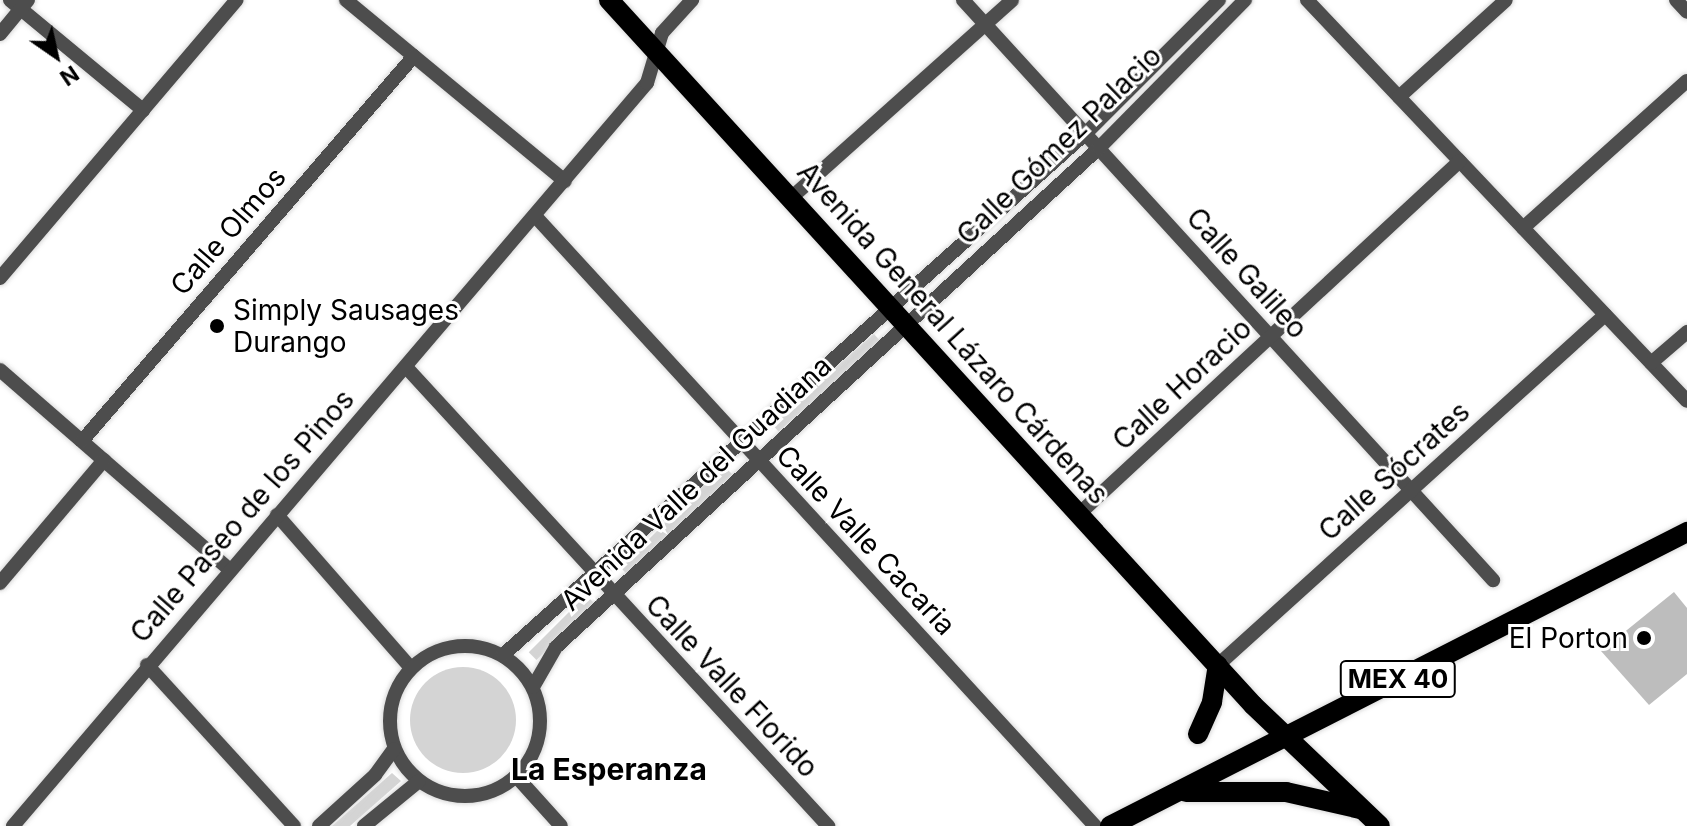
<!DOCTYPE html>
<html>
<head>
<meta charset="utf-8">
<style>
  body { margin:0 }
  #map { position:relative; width:1687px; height:826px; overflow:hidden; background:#fff; font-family:Inter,sans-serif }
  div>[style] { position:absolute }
  .green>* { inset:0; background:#d4d4d4; transform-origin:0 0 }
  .round { border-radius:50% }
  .building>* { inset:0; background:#bdbdbd }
  .roads { filter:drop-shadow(0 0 2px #dbdbdb) drop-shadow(0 0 2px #dbdbdb) }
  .minor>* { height:14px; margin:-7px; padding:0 7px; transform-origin:7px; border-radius:7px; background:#4d4d4d }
  .minor>.ring { margin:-7px; padding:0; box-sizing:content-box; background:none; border:14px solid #4d4d4d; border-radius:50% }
  .major>* { height:20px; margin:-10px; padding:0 10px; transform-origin:10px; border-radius:10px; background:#000 }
  .dots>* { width:22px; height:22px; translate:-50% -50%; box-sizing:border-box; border:4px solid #fff; border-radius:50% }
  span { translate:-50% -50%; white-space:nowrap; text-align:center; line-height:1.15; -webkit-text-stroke:6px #fff; paint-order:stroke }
  .shield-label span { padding:2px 6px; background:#fff; border:2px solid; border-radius:6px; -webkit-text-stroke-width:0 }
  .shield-label { font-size:26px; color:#000; font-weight:700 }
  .street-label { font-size:28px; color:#000 }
  .poi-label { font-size:28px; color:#000 }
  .left { translate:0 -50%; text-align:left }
  .right { translate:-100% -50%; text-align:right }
  .neighbourhood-label { font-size:30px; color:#000; font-weight:700 }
  .north { position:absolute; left:16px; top:16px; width:80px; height:80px; -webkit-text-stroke:6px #fff; paint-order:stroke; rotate:146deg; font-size:22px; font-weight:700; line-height:32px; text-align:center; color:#000 }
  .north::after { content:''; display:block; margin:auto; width:28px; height:36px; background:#000; clip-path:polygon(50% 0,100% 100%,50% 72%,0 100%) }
</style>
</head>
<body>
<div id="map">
  <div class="green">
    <i style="left:874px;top:334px;width:11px;height:136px;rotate:49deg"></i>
    <i style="left:723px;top:465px;width:13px;height:145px;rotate:45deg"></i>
    <i style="left:586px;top:595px;width:11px;height:81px;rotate:45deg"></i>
    <i class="round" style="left:410px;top:667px;width:106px;height:106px"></i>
    <i style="clip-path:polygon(392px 773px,401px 781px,350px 826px,332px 826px)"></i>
  </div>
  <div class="building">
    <i style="clip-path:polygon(1674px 592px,1687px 608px,1687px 674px,1649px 705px,1601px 651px)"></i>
  </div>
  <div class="roads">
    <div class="minor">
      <i style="left:10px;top:0;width:173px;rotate:39.6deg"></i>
      <i style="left:346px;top:0;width:284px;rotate:39.6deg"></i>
      <i style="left:963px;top:0;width:786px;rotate:47.58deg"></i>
      <i style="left:1307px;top:0;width:552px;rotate:46.54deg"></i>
      <i style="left:1676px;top:0;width:16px;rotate:47deg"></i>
      <i style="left:0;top:34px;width:44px;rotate:-50.5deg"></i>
      <i style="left:1399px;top:97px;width:144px;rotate:-42.2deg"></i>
      <i style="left:792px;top:197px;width:295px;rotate:-41.8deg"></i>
      <i style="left:536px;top:217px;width:827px;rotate:47.45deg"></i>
      <i style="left:1523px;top:228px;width:220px;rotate:-41.9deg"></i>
      <i style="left:0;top:278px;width:365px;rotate:-49.6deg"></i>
      <i style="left:1651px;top:363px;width:48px;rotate:-40.7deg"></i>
      <i style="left:406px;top:367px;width:624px;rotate:47.4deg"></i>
      <i style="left:0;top:370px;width:305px;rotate:41deg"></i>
      <i style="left:82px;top:441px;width:508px;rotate:-49.23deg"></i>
      <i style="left:1079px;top:514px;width:519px;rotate:-42.82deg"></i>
      <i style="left:277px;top:515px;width:203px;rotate:48.8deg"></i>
      <i style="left:0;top:583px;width:161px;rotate:-49.8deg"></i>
      <i class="ring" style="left:390px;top:646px;width:136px;height:136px"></i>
      <i style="left:503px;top:655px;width:783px;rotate:-41.84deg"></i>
      <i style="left:1086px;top:133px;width:188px;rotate:-45deg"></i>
      <i style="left:147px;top:665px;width:218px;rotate:47.6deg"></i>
      <i style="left:1218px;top:665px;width:522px;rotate:-42.13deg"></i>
      <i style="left:533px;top:687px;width:46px;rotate:-60.1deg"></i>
      <i style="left:556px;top:647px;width:737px;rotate:-42.58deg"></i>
      <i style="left:1099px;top:148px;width:208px;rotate:-45.4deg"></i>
      <i style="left:516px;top:776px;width:67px;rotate:48deg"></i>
      <i style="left:13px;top:826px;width:977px;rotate:-49.53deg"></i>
      <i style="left:647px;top:83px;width:52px;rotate:-73.3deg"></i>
      <i style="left:662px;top:33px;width:45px;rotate:-47.7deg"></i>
      <i style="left:319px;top:826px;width:76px;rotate:-42.3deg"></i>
      <i style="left:375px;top:775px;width:32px;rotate:-54deg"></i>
      <i style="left:364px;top:826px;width:71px;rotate:-39.3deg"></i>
    </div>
    <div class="major">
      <i style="left:609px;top:0;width:955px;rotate:47.59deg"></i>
      <i style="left:1253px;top:705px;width:175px;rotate:43.6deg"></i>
      <i style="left:1198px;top:734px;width:35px;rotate:-66deg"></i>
      <i style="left:1212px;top:702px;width:37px;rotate:-81deg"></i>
      <i style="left:1186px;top:792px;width:100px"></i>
      <i style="left:1286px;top:792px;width:76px;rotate:12.9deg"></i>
      <i style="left:1110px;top:826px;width:648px;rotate:-27deg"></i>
    </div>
  </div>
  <div class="dots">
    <i style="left:217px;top:326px;background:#000"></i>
    <i style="left:1644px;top:638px;background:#000"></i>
  </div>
  <div class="shield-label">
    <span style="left:1398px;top:679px">MEX 40</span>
  </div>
  <div class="street-label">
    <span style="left:1059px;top:145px;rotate:-44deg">Calle Gómez Palacio</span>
    <span style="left:228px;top:231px;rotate:-49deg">Calle Olmos</span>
    <span style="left:1247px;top:273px;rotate:48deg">Calle Galileo</span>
    <span style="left:953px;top:333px;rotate:48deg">Avenida General Lázaro Cárdenas</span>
    <span style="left:1182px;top:384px;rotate:-43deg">Calle Horacio</span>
    <span style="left:1394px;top:471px;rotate:-42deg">Calle Sócrates</span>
    <span style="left:696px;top:483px;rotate:-43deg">Avenida Valle del Guadiana</span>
    <span style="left:242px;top:516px;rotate:-49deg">Calle Paseo de los Pinos</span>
    <span style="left:866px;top:540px;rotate:47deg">Calle Valle Cacaria</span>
    <span style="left:732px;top:686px;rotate:47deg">Calle Valle Florido</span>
  </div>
  <div class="poi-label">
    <span class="left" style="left:233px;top:326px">Simply Sausages<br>Durango</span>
    <span class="right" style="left:1628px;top:638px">El Porton</span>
  </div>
  <div class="neighbourhood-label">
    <span style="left:609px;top:769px">La Esperanza</span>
  </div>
  <div class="north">N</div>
</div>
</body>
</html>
